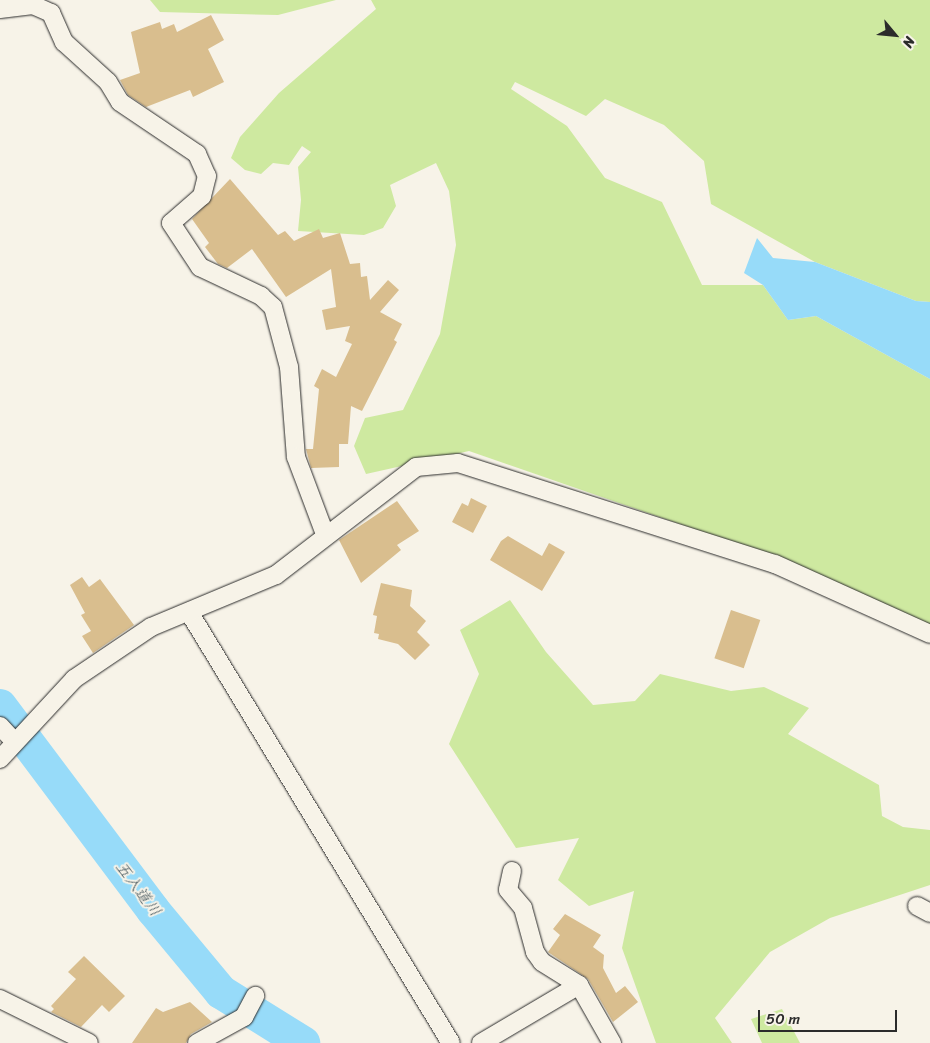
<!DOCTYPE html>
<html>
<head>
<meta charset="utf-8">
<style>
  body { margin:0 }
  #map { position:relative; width:930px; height:1043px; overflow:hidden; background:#f7f3e8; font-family:Sriracha,"Klee One",sans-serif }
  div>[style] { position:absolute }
  .green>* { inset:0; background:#cee9a0 }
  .water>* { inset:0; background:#97dbf9 }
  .river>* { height:34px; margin:-17px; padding:0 17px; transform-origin:17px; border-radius:17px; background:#97dbf9 }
  .building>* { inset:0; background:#d9be8e; transform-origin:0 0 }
  .roads { filter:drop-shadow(0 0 1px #2b2b2b) drop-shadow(0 0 1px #2b2b2b) }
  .minor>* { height:18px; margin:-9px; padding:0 9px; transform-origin:9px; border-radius:9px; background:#f7f3e8 }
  span { translate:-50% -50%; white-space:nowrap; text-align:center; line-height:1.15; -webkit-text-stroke:4px #f7f3e8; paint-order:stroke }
  .water-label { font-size:16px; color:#46575e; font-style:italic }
  .north { position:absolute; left:870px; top:10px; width:50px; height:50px; -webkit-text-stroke:4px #f7f3e8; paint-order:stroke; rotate:118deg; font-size:14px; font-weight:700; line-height:20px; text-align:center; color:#2b2b2b }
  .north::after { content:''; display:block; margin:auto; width:18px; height:22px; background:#2b2b2b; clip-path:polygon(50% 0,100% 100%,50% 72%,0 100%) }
  .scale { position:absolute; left:758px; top:1010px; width:139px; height:22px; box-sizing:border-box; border:2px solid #2b2b2b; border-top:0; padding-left:6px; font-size:15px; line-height:18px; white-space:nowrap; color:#2b2b2b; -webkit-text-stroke:4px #f7f3e8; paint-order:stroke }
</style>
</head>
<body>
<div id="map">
  <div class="green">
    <i style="clip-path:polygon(150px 0,336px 0,278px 15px,160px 12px)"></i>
    <i style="clip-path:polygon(371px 0,930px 0,930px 302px,916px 301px,815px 262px,711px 204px,704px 161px,664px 125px,605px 99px,586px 116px,515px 82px,511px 89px,567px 126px,605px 178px,662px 202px,702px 285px,763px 285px,788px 320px,816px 316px,930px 379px,930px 625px,772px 556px,469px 451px,366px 474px,354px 446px,365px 418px,403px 410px,440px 334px,456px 245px,449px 191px,436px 163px,390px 185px,396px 206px,383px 228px,364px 235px,298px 231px,301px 200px,298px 167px,311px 152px,302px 146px,289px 165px,273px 163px,261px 174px,245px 170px,231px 158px,240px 137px,279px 93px,376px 9px)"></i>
    <i style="clip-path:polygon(510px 600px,546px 652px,593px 705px,635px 701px,660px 674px,731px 691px,764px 687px,809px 708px,788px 734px,879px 785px,882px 816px,903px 827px,930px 830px,930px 885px,830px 918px,770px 952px,715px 1018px,732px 1043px,656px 1043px,622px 948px,634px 891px,589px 906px,558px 880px,579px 838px,516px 848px,449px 744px,479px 674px,460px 630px)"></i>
    <i style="clip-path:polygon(782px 1009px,800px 1043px,762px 1043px,751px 1019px)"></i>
  </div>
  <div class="water">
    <i style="clip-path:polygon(757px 238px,773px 258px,815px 262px,916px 301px,930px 302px,930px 379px,816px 316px,788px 320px,763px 285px,744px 273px)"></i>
  </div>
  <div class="river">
    <i style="left:0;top:706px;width:255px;rotate:53.1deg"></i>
    <i style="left:153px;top:910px;width:107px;rotate:50.3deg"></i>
    <i style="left:221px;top:992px;width:97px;rotate:31.9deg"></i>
  </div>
  <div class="building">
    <i style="clip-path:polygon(211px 15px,224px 40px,208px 49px,224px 82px,193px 97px,190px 90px,146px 107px,128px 95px,120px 80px,140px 73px,131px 32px,160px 22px,162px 29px,174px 24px,177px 32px)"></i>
    <i style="clip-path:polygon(230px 179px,278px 235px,285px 231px,294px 241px,319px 229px,323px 238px,340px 233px,350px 264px,360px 263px,361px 277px,367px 276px,370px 300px,388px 280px,399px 290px,380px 312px,402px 324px,394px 340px,397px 342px,362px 411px,351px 406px,348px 444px,339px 444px,339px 467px,311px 468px,306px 449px,313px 449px,319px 389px,314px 386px,322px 369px,336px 377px,352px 344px,345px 341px,350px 326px,326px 330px,322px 310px,336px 307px,331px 269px,286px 297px,252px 249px,227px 268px,218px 264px,205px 247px,209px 243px,192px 219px)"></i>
    <i style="clip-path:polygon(471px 498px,487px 506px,473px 533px,452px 522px,462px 503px,468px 506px)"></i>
    <i style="clip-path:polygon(397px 501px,419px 531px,397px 545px,401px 550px,361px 583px,339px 540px)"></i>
    <i style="clip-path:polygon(508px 536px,542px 556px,549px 543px,565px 552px,542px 591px,490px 560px,501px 541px)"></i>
    <i style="clip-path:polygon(82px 577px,89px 587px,100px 579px,134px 625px,93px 653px,82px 636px,91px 631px,81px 615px,85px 613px,70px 585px)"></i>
    <i style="clip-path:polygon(381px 583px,412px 590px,410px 606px,426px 621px,417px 632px,430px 645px,415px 660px,398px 644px,378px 639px,379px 634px,374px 633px,377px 616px,373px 615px)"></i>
    <i style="left:731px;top:610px;width:31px;height:51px;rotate:19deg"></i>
    <i style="clip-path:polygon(565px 914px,601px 935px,593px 947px,604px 955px,603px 968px,616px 993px,625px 986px,638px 1002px,613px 1022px,588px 979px,548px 952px,560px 935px,553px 929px)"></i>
    <i style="clip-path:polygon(84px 956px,125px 996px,109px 1012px,102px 1005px,81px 1027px,51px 1012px,54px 1009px,51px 1006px,76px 979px,68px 972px)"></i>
    <i style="clip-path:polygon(190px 1002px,212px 1022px,191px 1034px,186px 1043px,132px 1043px,156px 1008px,163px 1012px)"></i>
  </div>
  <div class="roads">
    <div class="minor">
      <i style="left:0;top:9px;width:33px;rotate:-7deg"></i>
      <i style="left:33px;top:5px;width:20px;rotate:24deg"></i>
      <i style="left:51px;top:13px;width:32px;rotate:66deg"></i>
      <i style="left:64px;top:42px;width:59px;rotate:42.3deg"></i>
      <i style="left:108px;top:82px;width:23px;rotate:59deg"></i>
      <i style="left:120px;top:102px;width:93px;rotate:34deg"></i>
      <i style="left:197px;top:154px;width:24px;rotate:66deg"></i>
      <i style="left:207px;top:176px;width:21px;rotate:104deg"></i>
      <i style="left:202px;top:196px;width:41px;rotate:138.9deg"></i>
      <i style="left:171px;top:223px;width:53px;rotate:56.6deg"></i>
      <i style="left:200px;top:267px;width:68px;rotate:25.4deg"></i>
      <i style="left:261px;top:296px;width:16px;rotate:43deg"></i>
      <i style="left:273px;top:307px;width:62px;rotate:75.1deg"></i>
      <i style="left:289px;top:367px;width:90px;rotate:85.6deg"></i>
      <i style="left:296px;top:457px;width:82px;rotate:69.4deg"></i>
      <i style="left:189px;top:612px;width:504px;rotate:58.71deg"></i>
      <i style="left:0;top:726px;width:21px;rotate:47deg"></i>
      <i style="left:0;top:759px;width:109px;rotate:-47.2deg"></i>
      <i style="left:74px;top:679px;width:93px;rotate:-34deg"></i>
      <i style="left:151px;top:627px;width:135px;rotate:-22.6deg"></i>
      <i style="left:276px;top:575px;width:177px;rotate:-37.6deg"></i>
      <i style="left:416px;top:467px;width:42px;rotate:-5.4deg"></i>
      <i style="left:458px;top:463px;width:333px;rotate:17.7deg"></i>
      <i style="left:775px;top:564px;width:170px;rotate:24.3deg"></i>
      <i style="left:512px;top:871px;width:19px;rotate:102deg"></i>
      <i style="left:508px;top:890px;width:23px;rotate:50deg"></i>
      <i style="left:523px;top:908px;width:46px;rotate:74.7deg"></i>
      <i style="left:535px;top:952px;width:12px;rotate:55deg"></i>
      <i style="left:542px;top:962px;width:44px;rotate:31.9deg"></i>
      <i style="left:579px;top:985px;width:67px;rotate:60.4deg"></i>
      <i style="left:917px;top:906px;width:15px;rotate:28deg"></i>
      <i style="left:0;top:999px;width:99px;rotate:26.3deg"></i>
      <i style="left:197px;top:1043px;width:54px;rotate:-29deg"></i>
      <i style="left:244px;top:1017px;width:24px;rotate:-62deg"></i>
      <i style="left:481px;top:1043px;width:114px;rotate:-30.6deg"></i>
    </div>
  </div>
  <div class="water-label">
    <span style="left:138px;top:889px;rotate:53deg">五入道川</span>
  </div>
  <div class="north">N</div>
  <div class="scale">50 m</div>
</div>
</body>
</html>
